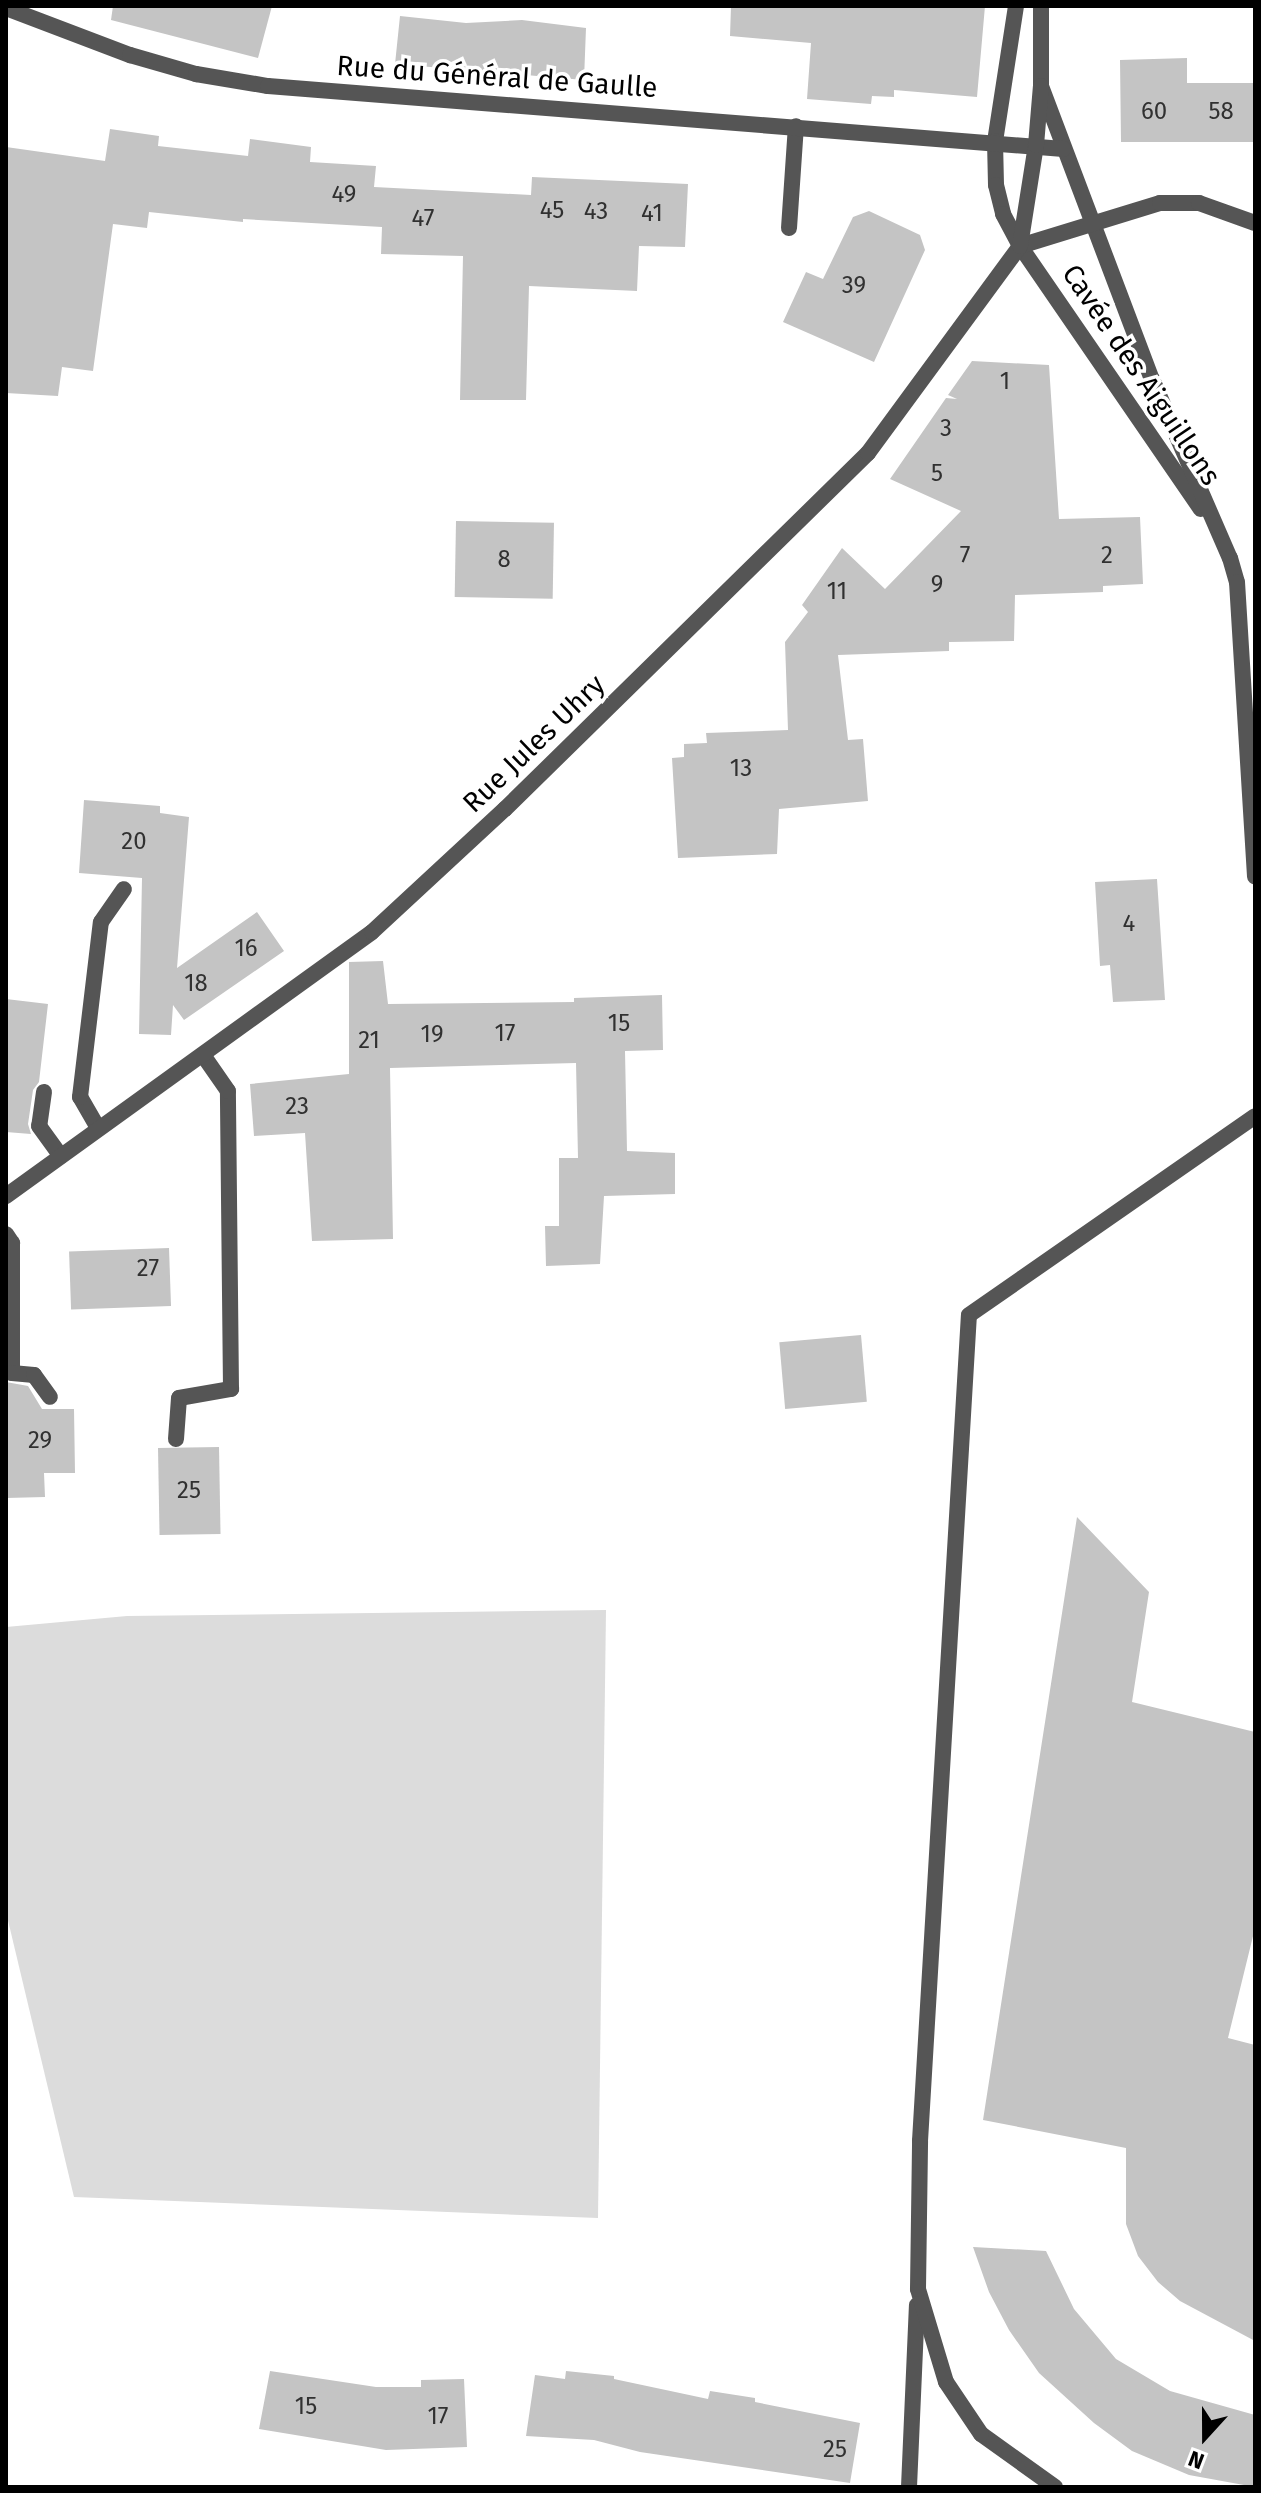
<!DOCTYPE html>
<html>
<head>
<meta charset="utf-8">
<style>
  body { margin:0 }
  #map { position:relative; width:1261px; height:2493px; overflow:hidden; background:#fff; font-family:"Fira Sans",sans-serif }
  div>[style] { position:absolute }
  .green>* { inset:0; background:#dcdcdc }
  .building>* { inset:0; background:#c4c4c4; transform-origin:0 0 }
  .service>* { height:16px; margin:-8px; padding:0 8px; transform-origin:8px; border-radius:8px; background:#555 }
  .minor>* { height:16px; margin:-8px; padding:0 8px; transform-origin:8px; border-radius:8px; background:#555 }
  span { translate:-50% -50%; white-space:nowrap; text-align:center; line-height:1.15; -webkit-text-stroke:7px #fff; paint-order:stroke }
  .number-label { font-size:24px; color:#313131 }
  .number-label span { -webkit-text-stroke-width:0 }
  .street-label { font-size:28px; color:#000 }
  .frame { position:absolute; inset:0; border:8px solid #000; pointer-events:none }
  .north { position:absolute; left:1165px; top:2397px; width:80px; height:80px; -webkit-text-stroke:6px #fff; paint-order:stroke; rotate:201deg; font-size:22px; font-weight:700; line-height:32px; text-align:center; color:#000 }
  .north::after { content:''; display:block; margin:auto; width:28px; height:36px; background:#000; clip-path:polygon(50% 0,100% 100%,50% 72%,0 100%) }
</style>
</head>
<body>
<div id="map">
  <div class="green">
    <i style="clip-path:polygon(606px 1610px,598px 2218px,74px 2197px,6px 1912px,6px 1627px,127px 1616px)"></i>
  </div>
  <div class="building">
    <i style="clip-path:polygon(113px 6px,272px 6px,258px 58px,111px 20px)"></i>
    <i style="clip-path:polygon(731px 6px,985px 6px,977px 97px,894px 90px,894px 97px,872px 96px,871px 104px,807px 99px,811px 43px,730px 36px)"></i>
    <i style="clip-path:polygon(400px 16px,466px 23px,522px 20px,586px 28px,584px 80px,395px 64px)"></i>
    <i style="clip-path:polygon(1187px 58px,1187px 83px,1255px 83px,1255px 142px,1121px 142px,1120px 60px)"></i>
    <i style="clip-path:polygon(110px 129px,159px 136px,158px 146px,248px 156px,250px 139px,311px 147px,310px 162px,376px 166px,374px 187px,531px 195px,532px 177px,688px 184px,685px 247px,639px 246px,637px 291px,529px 286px,526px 400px,460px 400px,463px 256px,381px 254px,382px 227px,243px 219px,243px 222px,149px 212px,147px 228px,113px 224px,93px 371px,62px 367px,58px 396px,6px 393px,6px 147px,105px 161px)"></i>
    <i style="clip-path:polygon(869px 211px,920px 235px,925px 250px,874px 362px,783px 322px,806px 272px,823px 279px,853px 217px)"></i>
    <i style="clip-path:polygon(972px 361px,1049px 365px,1059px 519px,1140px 517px,1143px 584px,1103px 586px,1103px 592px,1015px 595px,1014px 641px,949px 642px,949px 651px,838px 655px,848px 740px,863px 739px,868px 801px,779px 809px,777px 854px,678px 858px,672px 758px,684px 757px,684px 744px,707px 743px,706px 733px,788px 730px,785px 642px,808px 612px,802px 605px,842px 548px,885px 589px,961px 511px,890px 479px,946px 398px,957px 399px,948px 395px)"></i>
    <i style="left:456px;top:521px;width:98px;height:76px;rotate:1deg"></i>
    <i style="clip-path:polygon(84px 800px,160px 806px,160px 813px,189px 817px,177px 968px,257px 912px,284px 951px,184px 1020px,173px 1005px,171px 1035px,139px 1034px,142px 878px,79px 873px)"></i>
    <i style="clip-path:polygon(1157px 879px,1165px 1000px,1113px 1002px,1110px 965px,1100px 966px,1095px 882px)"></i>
    <i style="clip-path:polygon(383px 961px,388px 1004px,574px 1002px,574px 998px,662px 995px,663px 1050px,625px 1051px,627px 1151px,675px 1153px,675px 1194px,604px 1196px,600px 1264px,546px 1266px,545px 1226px,559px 1226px,559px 1158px,578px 1158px,576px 1063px,390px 1068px,393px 1239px,312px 1241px,305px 1133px,254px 1136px,250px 1084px,349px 1074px,349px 962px)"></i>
    <i style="clip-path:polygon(6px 999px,48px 1004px,39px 1082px,33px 1090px,28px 1124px,31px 1134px,6px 1132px)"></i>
    <i style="left:169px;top:1248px;width:58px;height:100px;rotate:88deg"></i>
    <i style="left:861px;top:1335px;width:67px;height:82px;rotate:85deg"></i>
    <i style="clip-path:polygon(6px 1382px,28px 1386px,42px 1409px,74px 1409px,75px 1473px,44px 1473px,45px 1497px,6px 1498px)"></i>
    <i style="left:219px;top:1447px;width:87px;height:61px;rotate:89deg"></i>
    <i style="clip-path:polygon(1077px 1517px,1149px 1592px,1132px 1702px,1255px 1732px,1255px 1928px,1228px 2038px,1255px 2045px,1255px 2341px,1180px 2301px,1158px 2282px,1138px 2256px,1126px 2224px,1126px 2148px,983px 2120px)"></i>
    <i style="clip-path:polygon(973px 2247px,1046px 2251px,1074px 2309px,1116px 2359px,1170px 2391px,1255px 2415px,1255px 2487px,1189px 2475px,1132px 2451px,1094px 2423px,1039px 2373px,1009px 2330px,989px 2292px)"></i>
    <i style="clip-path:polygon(270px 2371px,376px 2387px,421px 2387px,421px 2380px,464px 2379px,467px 2447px,386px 2450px,259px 2429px)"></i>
    <i style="clip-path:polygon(566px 2371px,614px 2376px,614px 2379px,708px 2399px,710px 2391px,755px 2398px,755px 2402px,860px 2423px,850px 2483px,640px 2452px,594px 2440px,526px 2436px,535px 2375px,565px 2379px)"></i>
  </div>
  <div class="service">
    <i style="left:789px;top:228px;width:102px;rotate:-86.1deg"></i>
    <i style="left:44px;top:1092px;width:34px;rotate:98deg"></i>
    <i style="left:39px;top:1126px;width:37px;rotate:54deg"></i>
    <i style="left:98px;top:1128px;width:36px;rotate:-120deg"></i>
    <i style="left:80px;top:1097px;width:176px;rotate:-83.2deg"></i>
    <i style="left:101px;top:922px;width:40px;rotate:-55.1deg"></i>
    <i style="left:6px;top:1234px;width:11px;rotate:56deg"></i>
    <i style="left:12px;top:1243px;width:130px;rotate:90deg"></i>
    <i style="left:12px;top:1373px;width:22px;rotate:5deg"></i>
    <i style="left:34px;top:1375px;width:27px;rotate:54deg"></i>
    <i style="left:176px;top:1439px;width:41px;rotate:-85.8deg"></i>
    <i style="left:179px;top:1398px;width:53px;rotate:-9.8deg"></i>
    <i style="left:231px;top:1389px;width:298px;rotate:-90.6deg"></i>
    <i style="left:228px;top:1091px;width:44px;rotate:-124.8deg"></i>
    <i style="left:909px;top:2487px;width:182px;rotate:-87.5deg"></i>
    <i style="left:1055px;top:2487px;width:91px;rotate:-144.4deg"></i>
    <i style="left:981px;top:2434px;width:63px;rotate:-123.9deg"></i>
    <i style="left:946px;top:2382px;width:97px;rotate:-106.8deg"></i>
    <i style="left:918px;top:2289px;width:148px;rotate:-89.2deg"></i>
    <i style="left:920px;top:2141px;width:827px;rotate:-86.61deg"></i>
    <i style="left:969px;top:1315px;width:348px;rotate:-34.8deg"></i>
  </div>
  <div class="minor">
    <i style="left:1016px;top:6px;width:137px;rotate:98.8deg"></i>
    <i style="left:995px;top:141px;width:44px;rotate:88.7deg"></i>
    <i style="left:996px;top:185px;width:30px;rotate:76deg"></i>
    <i style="left:1003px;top:214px;width:36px;rotate:62deg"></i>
    <i style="left:1020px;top:246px;width:319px;rotate:55.5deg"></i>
    <i style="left:1041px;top:6px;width:80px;rotate:90deg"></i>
    <i style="left:1041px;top:86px;width:313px;rotate:69.3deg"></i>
    <i style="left:1152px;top:379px;width:195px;rotate:66.5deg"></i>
    <i style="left:1230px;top:558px;width:25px;rotate:74deg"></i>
    <i style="left:1237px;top:582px;width:295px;rotate:86.5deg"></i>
    <i style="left:6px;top:8px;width:133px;rotate:20.8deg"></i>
    <i style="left:130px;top:55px;width:69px;rotate:16.1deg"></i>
    <i style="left:196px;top:74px;width:73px;rotate:9.5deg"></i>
    <i style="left:268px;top:86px;width:798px;rotate:4.53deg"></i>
    <i style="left:1020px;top:246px;width:146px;rotate:-17.1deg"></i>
    <i style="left:1160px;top:203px;width:39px"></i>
    <i style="left:1199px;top:203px;width:59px;rotate:19.7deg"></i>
    <i style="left:6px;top:1196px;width:451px;rotate:-35.8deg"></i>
    <i style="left:372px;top:932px;width:181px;rotate:-42.8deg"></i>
    <i style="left:505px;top:809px;width:508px;rotate:-44.44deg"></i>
    <i style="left:868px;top:453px;width:257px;rotate:-53.7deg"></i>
    <i style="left:1020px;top:246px;width:102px;rotate:-81deg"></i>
    <i style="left:1036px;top:145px;width:59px;rotate:-85.2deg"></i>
  </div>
  <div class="number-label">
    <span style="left:1154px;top:112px">60</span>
    <span style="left:1221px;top:112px">58</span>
    <span style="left:344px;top:195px">49</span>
    <span style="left:552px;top:211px">45</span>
    <span style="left:596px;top:212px">43</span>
    <span style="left:652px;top:214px">41</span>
    <span style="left:423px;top:219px">47</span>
    <span style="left:854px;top:286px">39</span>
    <span style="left:1005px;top:382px">1</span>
    <span style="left:946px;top:429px">3</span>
    <span style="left:937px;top:474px">5</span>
    <span style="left:965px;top:556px">7</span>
    <span style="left:1107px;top:556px">2</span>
    <span style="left:504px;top:560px">8</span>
    <span style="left:937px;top:585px">9</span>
    <span style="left:837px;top:592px">11</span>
    <span style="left:741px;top:769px">13</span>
    <span style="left:134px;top:842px">20</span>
    <span style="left:1129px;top:924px">4</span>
    <span style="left:246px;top:949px">16</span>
    <span style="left:196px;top:984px">18</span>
    <span style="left:619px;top:1024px">15</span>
    <span style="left:505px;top:1034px">17</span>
    <span style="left:432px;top:1035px">19</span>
    <span style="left:369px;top:1041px">21</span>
    <span style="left:297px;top:1107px">23</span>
    <span style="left:148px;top:1269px">27</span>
    <span style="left:40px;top:1441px">29</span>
    <span style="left:189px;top:1491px">25</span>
    <span style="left:306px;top:2407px">15</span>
    <span style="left:438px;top:2417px">17</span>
    <span style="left:835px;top:2450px">25</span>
  </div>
  <div class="street-label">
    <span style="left:497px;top:77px;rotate:4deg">Rue du Général de Gaulle</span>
    <span style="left:1141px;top:375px;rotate:56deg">Cavée des Aiguillons</span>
    <span style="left:534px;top:744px;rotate:-44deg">Rue Jules Uhry</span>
  </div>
  <div class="frame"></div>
  <div class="north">N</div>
</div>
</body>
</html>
